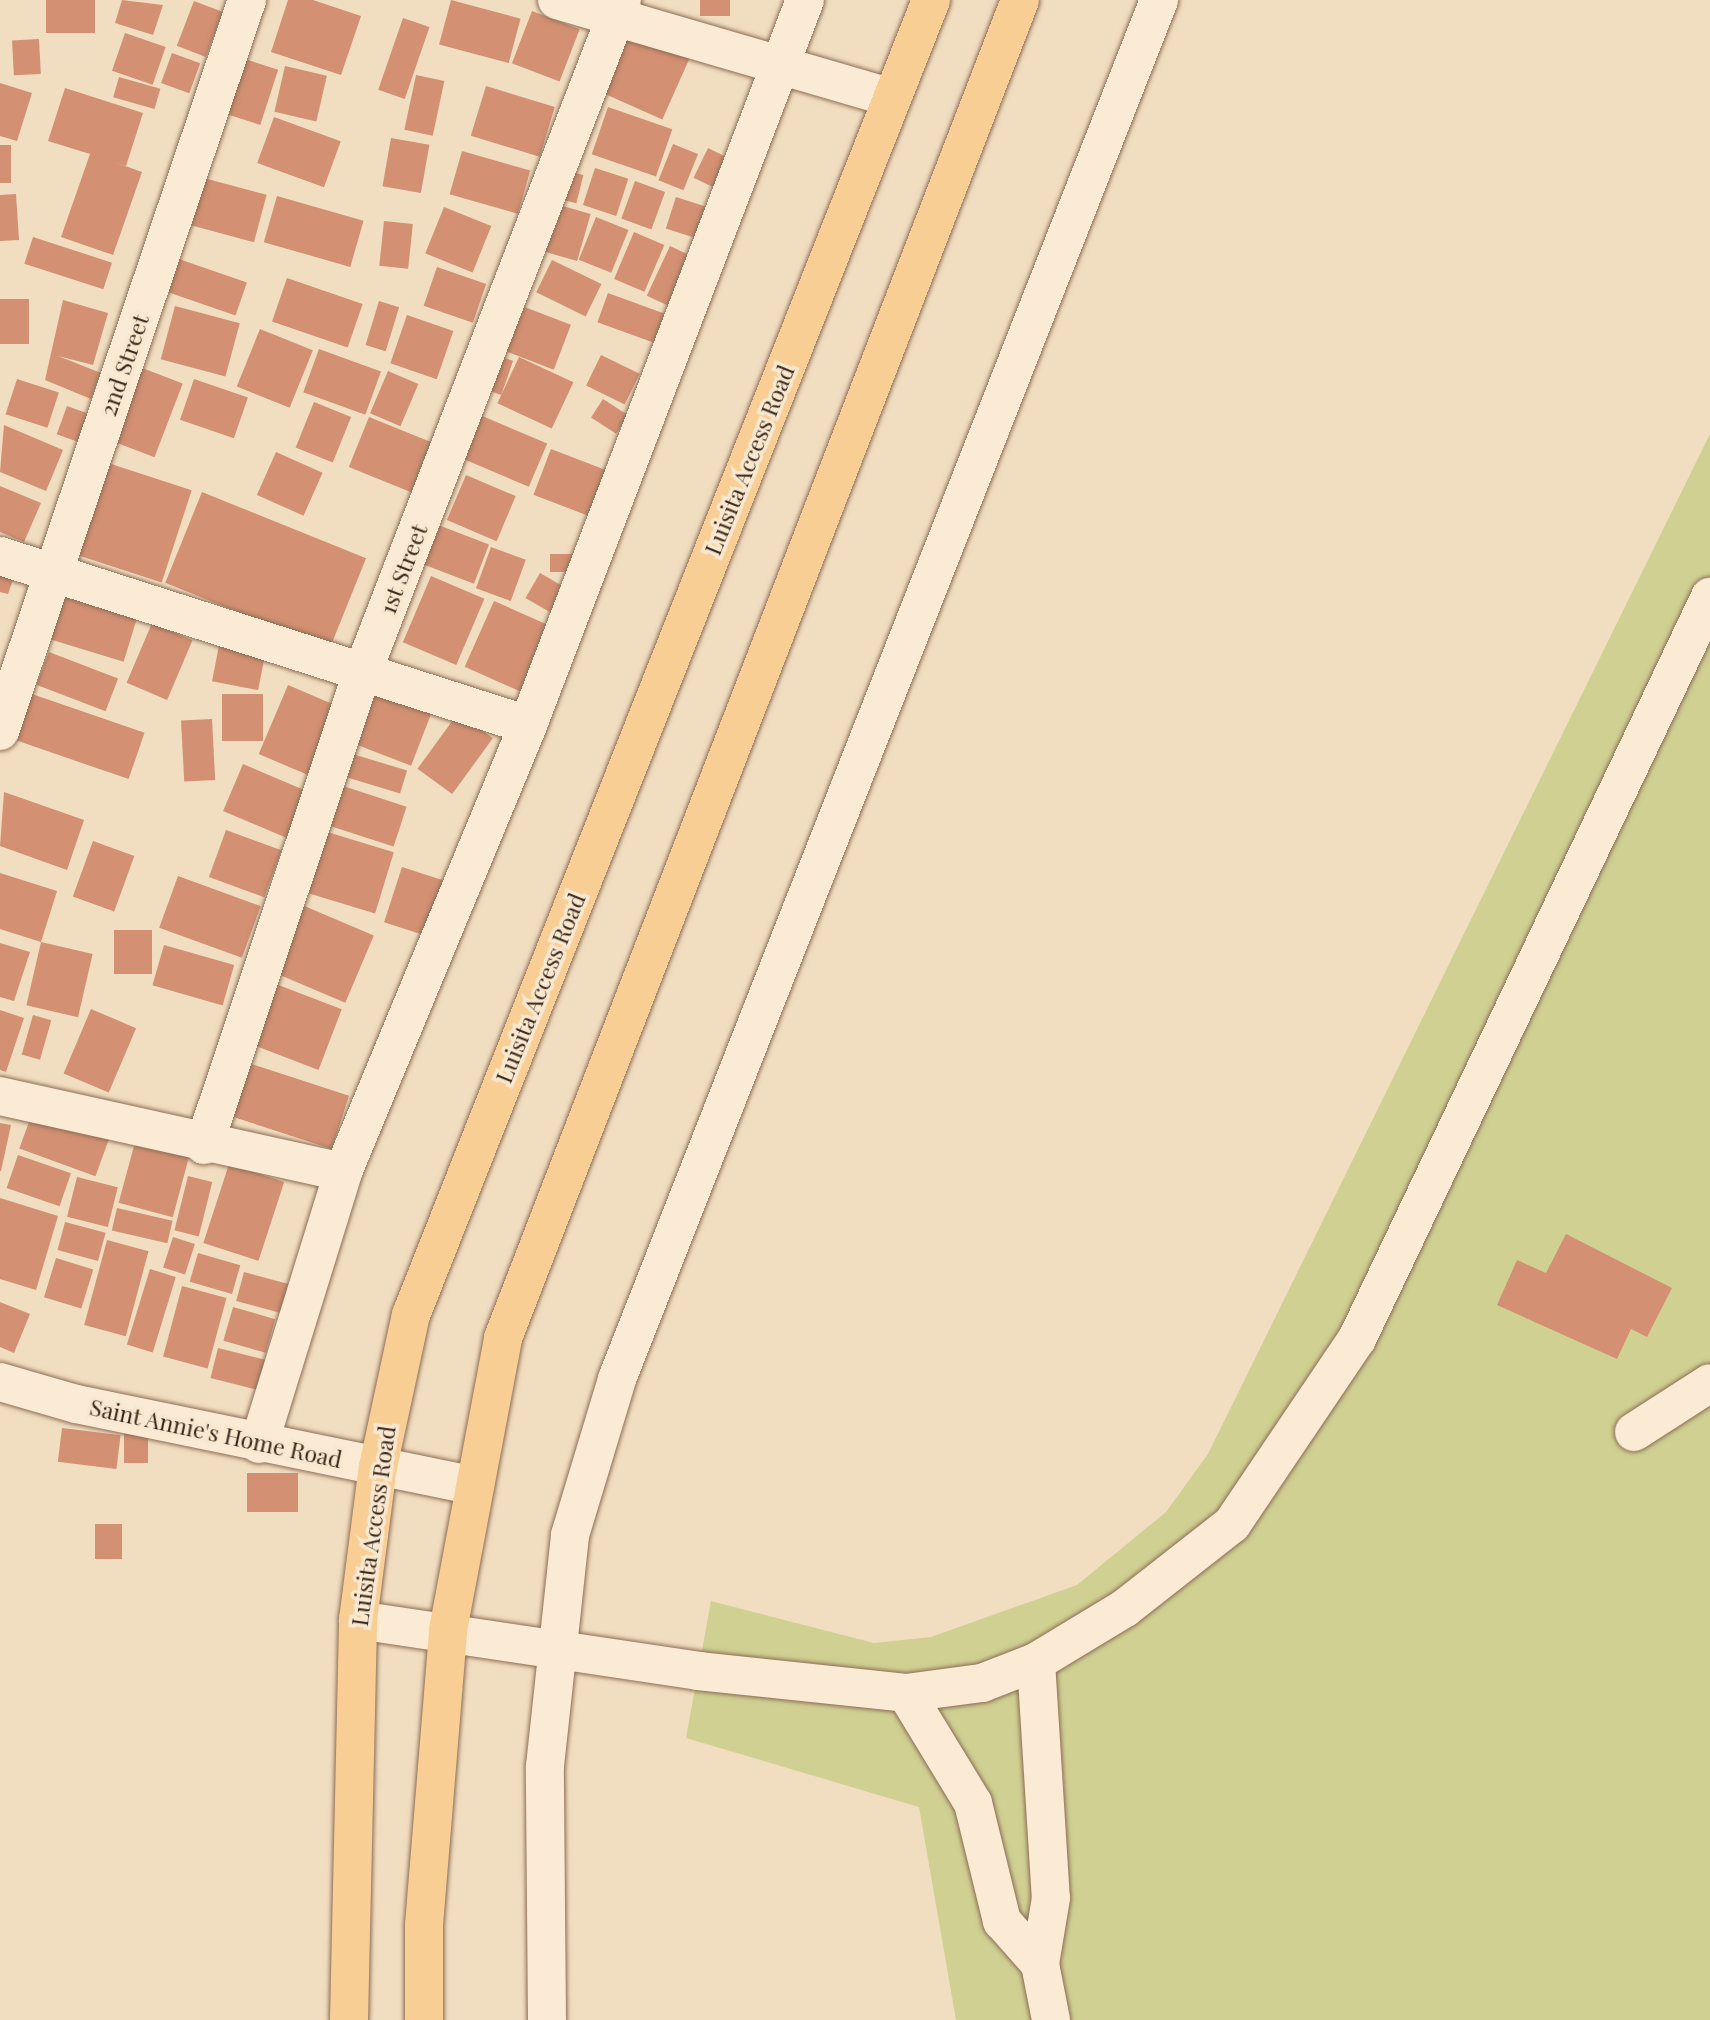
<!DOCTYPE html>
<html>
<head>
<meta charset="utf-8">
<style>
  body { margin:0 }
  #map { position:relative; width:1710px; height:2020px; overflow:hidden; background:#f1ddc0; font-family:"Playfair Display",serif }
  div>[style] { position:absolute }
  .green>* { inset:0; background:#d0d093 }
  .building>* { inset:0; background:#d39073; transform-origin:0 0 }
  .roads { filter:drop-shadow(0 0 2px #8c6d56) drop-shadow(0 0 2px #8c6d56) }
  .minor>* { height:38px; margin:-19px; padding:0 19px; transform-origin:19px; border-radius:19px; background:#fbebd4 }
  .major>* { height:38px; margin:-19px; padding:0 19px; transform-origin:19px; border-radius:19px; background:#f8ce95 }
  span { translate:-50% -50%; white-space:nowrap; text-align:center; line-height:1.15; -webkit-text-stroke:7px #f8e8d0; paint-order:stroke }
  .street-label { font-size:23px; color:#3a271c }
</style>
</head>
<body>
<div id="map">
  <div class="green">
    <i style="clip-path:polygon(1710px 434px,1710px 2020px,956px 2020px,919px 1807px,686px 1738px,711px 1601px,874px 1643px,931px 1637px,1077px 1585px,1166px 1512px,1208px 1454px)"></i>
  </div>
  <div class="building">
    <i style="left:46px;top:0;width:49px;height:33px"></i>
    <i style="clip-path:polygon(122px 0,163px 5px,153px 35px,115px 23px)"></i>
    <i style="clip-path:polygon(288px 0,313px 0,361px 16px,341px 75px,271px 52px)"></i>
    <i style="left:451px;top:0;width:72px;height:46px;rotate:15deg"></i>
    <i style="left:700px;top:0;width:30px;height:16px"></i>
    <i style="left:194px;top:1px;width:31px;height:48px;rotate:21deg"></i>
    <i style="left:532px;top:11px;width:51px;height:56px;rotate:21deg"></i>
    <i style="left:403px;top:18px;width:28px;height:76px;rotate:19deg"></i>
    <i style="left:626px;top:29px;width:70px;height:68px;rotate:24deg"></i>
    <i style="left:125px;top:33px;width:43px;height:40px;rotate:19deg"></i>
    <i style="left:39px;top:39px;width:35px;height:27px;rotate:87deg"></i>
    <i style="left:172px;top:53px;width:30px;height:32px;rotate:20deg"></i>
    <i style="left:242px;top:58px;width:38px;height:58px;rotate:18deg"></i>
    <i style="left:285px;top:66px;width:43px;height:47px;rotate:13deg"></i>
    <i style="left:416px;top:75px;width:29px;height:56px;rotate:12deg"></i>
    <i style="left:119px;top:77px;width:43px;height:21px;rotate:16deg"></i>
    <i style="clip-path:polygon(0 83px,32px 93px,17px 141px,0 136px)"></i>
    <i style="left:486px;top:86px;width:72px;height:52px;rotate:17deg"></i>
    <i style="clip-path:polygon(65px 88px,143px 113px,126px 166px,114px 162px,142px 172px,113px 255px,61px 237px,90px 154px,48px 141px)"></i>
    <i style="left:608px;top:107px;width:68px;height:50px;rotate:19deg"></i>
    <i style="left:274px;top:117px;width:71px;height:49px;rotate:20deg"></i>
    <i style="left:391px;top:138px;width:39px;height:49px;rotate:10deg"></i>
    <i style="left:673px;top:144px;width:27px;height:39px;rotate:22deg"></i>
    <i style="left:0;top:145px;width:11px;height:38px"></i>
    <i style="left:708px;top:148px;width:30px;height:33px;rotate:26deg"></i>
    <i style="left:462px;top:151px;width:71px;height:45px;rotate:16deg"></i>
    <i style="left:595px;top:168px;width:35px;height:39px;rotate:18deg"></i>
    <i style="left:563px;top:170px;width:21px;height:29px;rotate:14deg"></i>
    <i style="left:200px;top:177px;width:69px;height:49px;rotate:15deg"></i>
    <i style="left:635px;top:181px;width:32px;height:40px;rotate:20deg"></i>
    <i style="clip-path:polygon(16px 194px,19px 240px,0 241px,0 195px)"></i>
    <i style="left:277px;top:196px;width:90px;height:48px;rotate:16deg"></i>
    <i style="left:676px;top:197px;width:40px;height:33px;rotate:18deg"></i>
    <i style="left:556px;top:204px;width:36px;height:49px;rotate:16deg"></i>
    <i style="left:444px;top:207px;width:51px;height:50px;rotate:22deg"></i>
    <i style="left:596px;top:217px;width:35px;height:46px;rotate:22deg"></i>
    <i style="left:384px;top:221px;width:29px;height:45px;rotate:6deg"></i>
    <i style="left:634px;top:232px;width:33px;height:51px;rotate:23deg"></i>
    <i style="left:33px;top:237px;width:83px;height:28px;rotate:18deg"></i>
    <i style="left:670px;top:246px;width:26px;height:55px;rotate:25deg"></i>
    <i style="left:176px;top:258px;width:75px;height:35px;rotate:19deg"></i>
    <i style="left:552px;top:260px;width:55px;height:36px;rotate:26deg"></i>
    <i style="left:437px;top:267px;width:52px;height:41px;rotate:19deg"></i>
    <i style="left:287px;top:278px;width:80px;height:46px;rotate:19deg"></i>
    <i style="left:608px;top:293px;width:64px;height:31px;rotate:20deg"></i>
    <i style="left:0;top:299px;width:29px;height:45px"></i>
    <i style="clip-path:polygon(63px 300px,108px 313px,93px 365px,58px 356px,101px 373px,91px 399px,45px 380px)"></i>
    <i style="left:379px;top:301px;width:21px;height:46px;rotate:17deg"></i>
    <i style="left:514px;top:303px;width:61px;height:48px;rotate:21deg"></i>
    <i style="left:175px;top:306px;width:67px;height:55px;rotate:15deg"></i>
    <i style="left:407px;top:315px;width:49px;height:51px;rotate:19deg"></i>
    <i style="left:260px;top:329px;width:57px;height:62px;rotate:22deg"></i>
    <i style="left:319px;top:349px;width:66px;height:46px;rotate:20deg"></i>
    <i style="left:496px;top:355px;width:18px;height:36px;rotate:19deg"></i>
    <i style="left:601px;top:355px;width:43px;height:34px;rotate:26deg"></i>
    <i style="left:519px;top:357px;width:60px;height:51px;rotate:25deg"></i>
    <i style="left:137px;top:366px;width:49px;height:79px;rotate:21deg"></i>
    <i style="left:388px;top:371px;width:33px;height:46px;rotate:23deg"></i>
    <i style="left:17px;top:379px;width:44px;height:37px;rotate:18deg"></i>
    <i style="left:194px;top:379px;width:57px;height:43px;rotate:19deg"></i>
    <i style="left:603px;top:399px;width:30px;height:22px;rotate:33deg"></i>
    <i style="left:314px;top:402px;width:40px;height:49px;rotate:22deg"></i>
    <i style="left:67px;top:406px;width:23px;height:30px;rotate:20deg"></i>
    <i style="left:480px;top:415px;width:73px;height:47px;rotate:23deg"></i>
    <i style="left:369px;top:417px;width:68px;height:54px;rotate:22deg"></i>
    <i style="clip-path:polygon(4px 425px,63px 450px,46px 491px,0 472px)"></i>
    <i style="left:551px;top:449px;width:69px;height:49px;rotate:21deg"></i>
    <i style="left:276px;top:452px;width:51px;height:47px;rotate:24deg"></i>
    <i style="left:108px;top:463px;width:88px;height:97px;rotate:18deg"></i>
    <i style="left:466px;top:475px;width:54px;height:49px;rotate:23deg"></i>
    <i style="clip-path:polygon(0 486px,41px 503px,24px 542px,0 532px)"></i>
    <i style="left:202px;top:492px;width:177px;height:98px;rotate:22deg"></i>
    <i style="left:433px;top:523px;width:60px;height:42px;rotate:21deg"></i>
    <i style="left:491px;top:547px;width:37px;height:44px;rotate:20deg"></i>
    <i style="left:550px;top:554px;width:25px;height:18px"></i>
    <i style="clip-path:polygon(0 565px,16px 571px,8px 594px,0 592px)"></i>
    <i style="left:540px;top:573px;width:34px;height:29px;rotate:30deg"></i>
    <i style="left:431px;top:576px;width:58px;height:72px;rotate:23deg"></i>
    <i style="left:69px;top:577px;width:77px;height:65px;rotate:17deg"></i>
    <i style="left:494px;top:601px;width:61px;height:72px;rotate:24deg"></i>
    <i style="left:152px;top:623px;width:44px;height:65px;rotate:23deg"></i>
    <i style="left:221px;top:635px;width:47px;height:47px;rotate:11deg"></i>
    <i style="left:49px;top:652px;width:74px;height:35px;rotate:21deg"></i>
    <i style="left:288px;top:685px;width:58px;height:75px;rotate:23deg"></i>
    <i style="left:371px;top:686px;width:66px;height:60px;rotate:21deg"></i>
    <i style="left:32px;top:694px;width:119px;height:49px;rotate:19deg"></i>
    <i style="left:222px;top:694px;width:41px;height:47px"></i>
    <i style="left:458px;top:713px;width:43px;height:69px;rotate:36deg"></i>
    <i style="left:212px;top:719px;width:61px;height:31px;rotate:87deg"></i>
    <i style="left:343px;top:751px;width:67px;height:24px;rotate:17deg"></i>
    <i style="left:243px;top:764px;width:69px;height:51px;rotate:23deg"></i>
    <i style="left:340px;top:785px;width:70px;height:42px;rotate:18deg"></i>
    <i style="clip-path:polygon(4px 792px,84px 820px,67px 870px,0 846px)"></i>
    <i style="left:226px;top:830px;width:59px;height:50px;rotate:20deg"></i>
    <i style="left:324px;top:831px;width:73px;height:64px;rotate:17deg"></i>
    <i style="left:93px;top:841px;width:44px;height:59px;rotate:20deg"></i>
    <i style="left:402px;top:867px;width:52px;height:58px;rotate:18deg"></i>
    <i style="clip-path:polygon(0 873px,57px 891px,41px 942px,0 929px)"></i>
    <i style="left:178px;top:876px;width:88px;height:55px;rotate:20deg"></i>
    <i style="left:302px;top:905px;width:78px;height:73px;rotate:23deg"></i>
    <i style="left:152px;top:930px;width:44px;height:38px;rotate:90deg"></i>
    <i style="left:41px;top:942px;width:53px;height:65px;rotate:13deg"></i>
    <i style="clip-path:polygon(0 943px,30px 952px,14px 1001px,0 997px)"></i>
    <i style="left:164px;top:945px;width:73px;height:42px;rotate:16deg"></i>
    <i style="left:268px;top:981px;width:79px;height:65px;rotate:21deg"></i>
    <i style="left:91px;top:1009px;width:49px;height:70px;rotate:23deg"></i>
    <i style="clip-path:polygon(0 1010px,24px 1018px,6px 1072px,0 1070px)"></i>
    <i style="left:33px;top:1015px;width:19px;height:41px;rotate:16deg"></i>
    <i style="left:233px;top:1058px;width:122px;height:56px;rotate:18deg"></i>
    <i style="left:33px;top:1111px;width:81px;height:40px;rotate:20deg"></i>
    <i style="clip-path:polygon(0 1123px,11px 1125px,1px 1171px,0 1171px)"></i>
    <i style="left:135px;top:1142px;width:56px;height:63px;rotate:15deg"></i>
    <i style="left:18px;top:1155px;width:56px;height:35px;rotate:19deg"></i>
    <i style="left:229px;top:1164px;width:58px;height:83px;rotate:18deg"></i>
    <i style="left:188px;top:1176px;width:25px;height:56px;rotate:14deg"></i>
    <i style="left:77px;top:1177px;width:42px;height:41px;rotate:14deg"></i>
    <i style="clip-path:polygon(0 1198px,58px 1216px,36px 1290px,0 1279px)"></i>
    <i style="left:117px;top:1208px;width:57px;height:23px;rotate:13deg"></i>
    <i style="left:65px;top:1222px;width:42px;height:29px;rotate:15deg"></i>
    <i style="clip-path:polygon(1566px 1234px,1672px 1288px,1647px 1337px,1631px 1329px,1617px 1359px,1497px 1305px,1517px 1260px,1546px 1273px)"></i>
    <i style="left:173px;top:1237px;width:23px;height:32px;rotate:18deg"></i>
    <i style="left:107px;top:1240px;width:43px;height:88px;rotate:15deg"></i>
    <i style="left:198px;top:1253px;width:44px;height:30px;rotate:16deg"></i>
    <i style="left:56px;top:1258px;width:39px;height:41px;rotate:17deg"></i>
    <i style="left:150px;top:1269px;width:27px;height:79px;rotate:17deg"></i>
    <i style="left:244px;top:1272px;width:47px;height:30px;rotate:15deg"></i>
    <i style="left:182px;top:1286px;width:46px;height:73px;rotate:15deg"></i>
    <i style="clip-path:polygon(0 1302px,30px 1314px,14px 1353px,0 1347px)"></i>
    <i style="left:233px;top:1307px;width:44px;height:35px;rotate:16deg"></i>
    <i style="left:218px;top:1348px;width:49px;height:31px;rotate:14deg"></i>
    <i style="left:124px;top:1424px;width:24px;height:39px"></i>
    <i style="left:62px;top:1428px;width:59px;height:34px;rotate:7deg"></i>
    <i style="left:298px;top:1473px;width:39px;height:51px;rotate:90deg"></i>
    <i style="left:122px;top:1524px;width:35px;height:27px;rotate:90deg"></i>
  </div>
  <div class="roads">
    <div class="minor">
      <i style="left:557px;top:0;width:349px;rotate:16.3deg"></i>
      <i style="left:0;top:556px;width:554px;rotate:17.75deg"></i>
      <i style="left:0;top:731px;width:772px;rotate:-71.33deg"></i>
      <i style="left:0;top:1096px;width:351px;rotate:12.5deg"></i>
      <i style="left:204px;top:1145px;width:500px;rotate:-71.5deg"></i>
      <i style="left:363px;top:671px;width:719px;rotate:-68.89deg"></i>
      <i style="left:0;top:1382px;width:79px;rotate:16.1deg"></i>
      <i style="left:76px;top:1404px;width:407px;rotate:11.6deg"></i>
      <i style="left:1634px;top:1432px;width:90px;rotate:-32.8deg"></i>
      <i style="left:259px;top:1444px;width:285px;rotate:-72.8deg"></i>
      <i style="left:343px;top:1172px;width:484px;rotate:-67.5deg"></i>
      <i style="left:528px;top:725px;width:776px;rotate:-69.09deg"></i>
      <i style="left:358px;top:1620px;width:344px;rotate:8.5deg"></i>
      <i style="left:698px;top:1671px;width:209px;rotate:6deg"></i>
      <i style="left:906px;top:1693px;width:77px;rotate:-7.5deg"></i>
      <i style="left:982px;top:1683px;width:58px;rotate:-21.3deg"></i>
      <i style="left:1036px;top:1662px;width:104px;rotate:-31.2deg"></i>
      <i style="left:1125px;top:1608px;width:136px;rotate:-38.1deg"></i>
      <i style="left:1232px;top:1524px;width:223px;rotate:-56deg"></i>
      <i style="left:1357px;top:1339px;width:822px;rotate:-64.56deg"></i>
      <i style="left:1036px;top:1662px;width:236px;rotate:86.4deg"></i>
      <i style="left:1051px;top:1898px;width:67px;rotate:99.5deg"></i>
      <i style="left:1040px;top:1964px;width:57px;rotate:78.9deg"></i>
      <i style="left:906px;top:1693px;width:129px;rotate:58.7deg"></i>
      <i style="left:973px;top:1803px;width:122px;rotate:76.2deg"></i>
      <i style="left:1002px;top:1921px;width:57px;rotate:48.5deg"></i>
      <i style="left:547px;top:2020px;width:254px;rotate:-90.5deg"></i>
      <i style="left:545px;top:1766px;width:232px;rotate:-83.8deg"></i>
      <i style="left:570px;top:1535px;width:163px;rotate:-73.2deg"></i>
      <i style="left:617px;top:1379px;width:1482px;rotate:-68.54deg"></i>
    </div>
    <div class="major">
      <i style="left:349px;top:2020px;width:400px;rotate:-88.7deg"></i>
      <i style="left:358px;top:1620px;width:154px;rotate:-82.6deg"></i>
      <i style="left:378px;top:1467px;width:156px;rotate:-77.8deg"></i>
      <i style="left:411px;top:1315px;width:1414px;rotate:-68.42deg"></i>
      <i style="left:424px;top:2020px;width:95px;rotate:-90deg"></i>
      <i style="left:424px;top:1925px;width:296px;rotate:-85.3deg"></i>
      <i style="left:448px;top:1630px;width:297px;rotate:-79.3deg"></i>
      <i style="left:503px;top:1338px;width:1434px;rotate:-68.87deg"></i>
    </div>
  </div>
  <div class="street-label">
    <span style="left:124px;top:365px;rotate:-71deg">2nd Street</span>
    <span style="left:749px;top:460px;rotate:-68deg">Luisita Access Road</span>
    <span style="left:403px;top:569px;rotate:-69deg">1st Street</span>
    <span style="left:540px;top:988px;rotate:-68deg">Luisita Access Road</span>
    <span style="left:216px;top:1433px;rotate:12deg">Saint Annie's Home Road</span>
    <span style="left:373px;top:1526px;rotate:-82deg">Luisita Access Road</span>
  </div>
</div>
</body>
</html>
